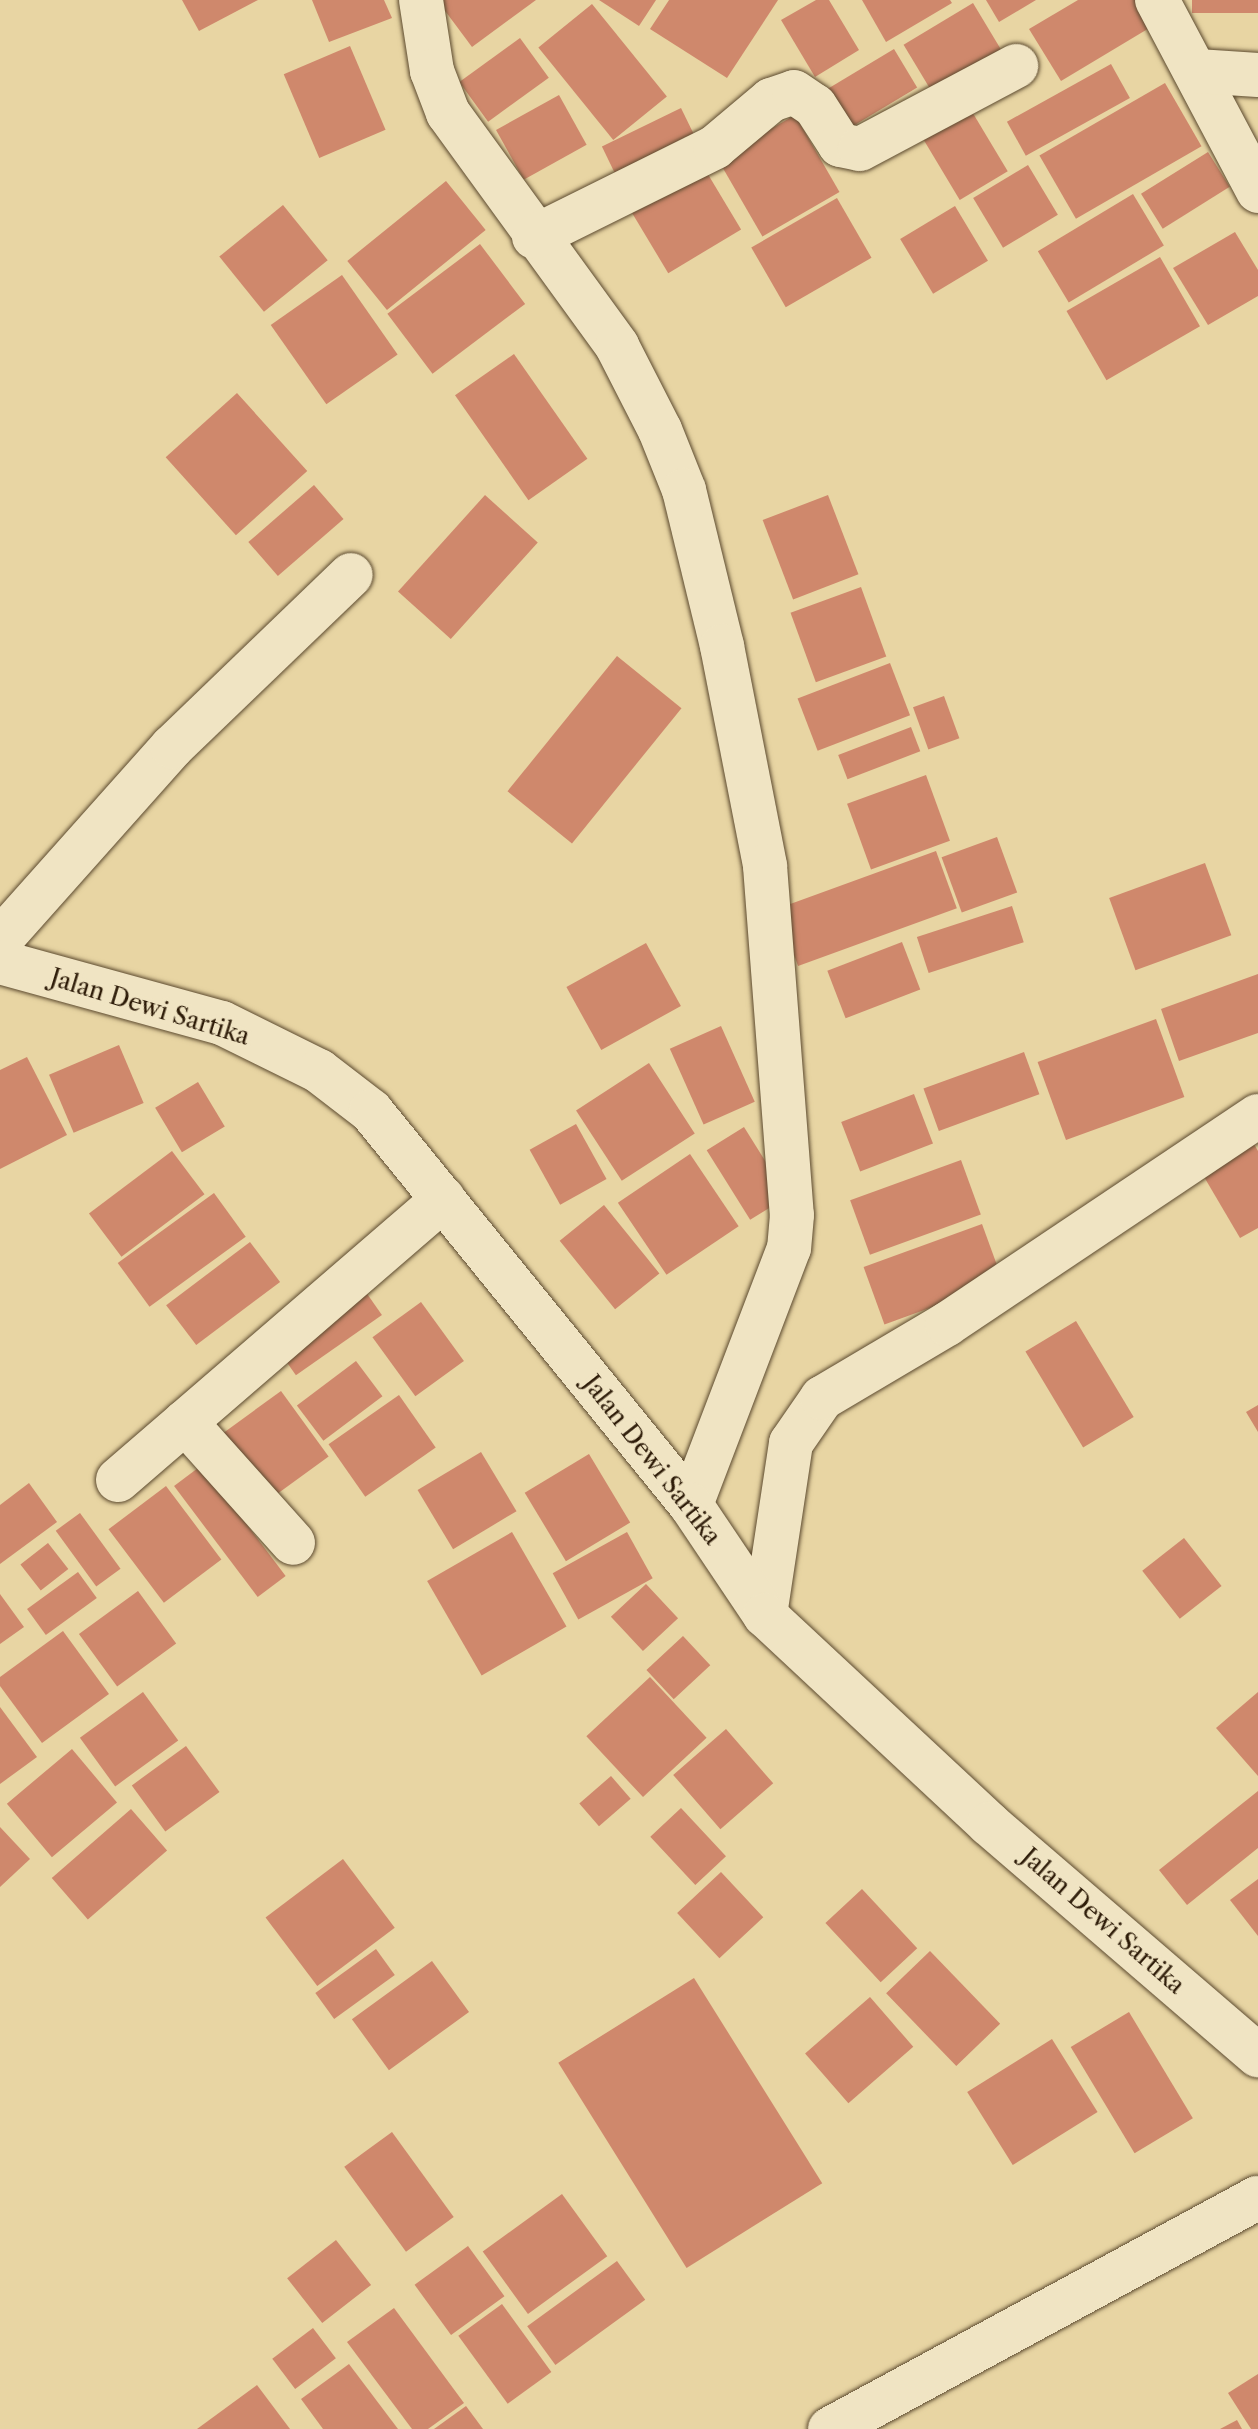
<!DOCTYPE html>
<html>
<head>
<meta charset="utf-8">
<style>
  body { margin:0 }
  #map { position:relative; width:1258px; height:2429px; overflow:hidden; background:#e8d5a3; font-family:"Libre Caslon Text",serif }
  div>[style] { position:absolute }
  .building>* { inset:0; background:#cf886c; transform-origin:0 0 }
  .roads { filter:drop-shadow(0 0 2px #5c4a2f) drop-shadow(0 0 2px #5c4a2f) }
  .minor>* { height:44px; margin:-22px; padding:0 22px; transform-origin:22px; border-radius:22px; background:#f0e4c3 }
  .tertiary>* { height:44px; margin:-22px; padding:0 22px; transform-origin:22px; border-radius:22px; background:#f0e4c3 }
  span { translate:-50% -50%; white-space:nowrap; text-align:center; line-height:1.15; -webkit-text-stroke:7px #f0e4c3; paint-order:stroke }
  .street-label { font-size:24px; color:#2d1b08 }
</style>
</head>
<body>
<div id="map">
  <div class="building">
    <i style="clip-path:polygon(182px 0,258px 0,199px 31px)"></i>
    <i style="clip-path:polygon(312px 0,384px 0,392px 18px,329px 42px)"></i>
    <i style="clip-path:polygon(437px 0,536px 0,472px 47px)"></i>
    <i style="clip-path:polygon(599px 0,656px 0,639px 26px)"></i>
    <i style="clip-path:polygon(669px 0,778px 0,727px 78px,650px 29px)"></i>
    <i style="clip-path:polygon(816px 0,829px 0,859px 50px,815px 77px,781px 20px)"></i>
    <i style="clip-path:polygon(862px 0,950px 0,952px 3px,886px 42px)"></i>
    <i style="clip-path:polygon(986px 0,1036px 0,999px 22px)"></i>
    <i style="clip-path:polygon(1078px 0,1142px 0,1156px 24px,1061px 81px,1029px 29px)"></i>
    <i style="left:1192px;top:0;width:66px;height:13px"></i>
    <i style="left:973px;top:3px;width:66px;height:81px;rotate:59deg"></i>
    <i style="left:592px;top:4px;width:119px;height:69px;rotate:51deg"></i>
    <i style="left:520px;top:38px;width:49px;height:75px;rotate:54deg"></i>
    <i style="left:350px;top:46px;width:91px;height:72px;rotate:67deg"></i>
    <i style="left:894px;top:49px;width:45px;height:83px;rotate:59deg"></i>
    <i style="left:1111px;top:64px;width:39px;height:119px;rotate:61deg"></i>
    <i style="left:1165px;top:83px;width:73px;height:145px;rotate:60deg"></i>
    <i style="left:559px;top:95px;width:57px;height:72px;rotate:61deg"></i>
    <i style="left:965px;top:100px;width:83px;height:56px;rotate:59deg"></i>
    <i style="left:681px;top:108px;width:39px;height:88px;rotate:64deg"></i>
    <i style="left:795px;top:115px;width:89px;height:89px;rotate:60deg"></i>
    <i style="left:1208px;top:152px;width:41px;height:79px;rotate:58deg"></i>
    <i style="left:1028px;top:165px;width:58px;height:64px;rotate:59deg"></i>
    <i style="left:703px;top:166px;width:74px;height:85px;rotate:59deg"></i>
    <i style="left:446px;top:181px;width:63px;height:127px;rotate:51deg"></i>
    <i style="left:1133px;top:194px;width:60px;height:111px;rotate:59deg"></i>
    <i style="left:837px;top:198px;width:69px;height:99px;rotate:60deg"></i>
    <i style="left:283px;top:205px;width:71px;height:82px;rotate:51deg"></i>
    <i style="left:955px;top:206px;width:64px;height:64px;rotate:59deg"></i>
    <i style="clip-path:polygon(1235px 232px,1258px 270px,1258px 296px,1208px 325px,1173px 268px)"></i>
    <i style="left:480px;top:244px;width:75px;height:116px;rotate:53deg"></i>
    <i style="left:1160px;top:257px;width:80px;height:108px;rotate:60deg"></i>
    <i style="left:342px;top:275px;width:97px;height:87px;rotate:55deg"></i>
    <i style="left:514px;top:354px;width:128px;height:72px;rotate:55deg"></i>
    <i style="left:237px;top:393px;width:105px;height:96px;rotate:48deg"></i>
    <i style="left:314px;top:485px;width:45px;height:87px;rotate:49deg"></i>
    <i style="left:485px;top:495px;width:71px;height:130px;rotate:42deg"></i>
    <i style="left:828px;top:495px;width:85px;height:70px;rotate:69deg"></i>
    <i style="left:861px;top:587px;width:74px;height:75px;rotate:70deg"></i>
    <i style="left:617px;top:656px;width:83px;height:174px;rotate:39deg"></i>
    <i style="left:890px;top:663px;width:56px;height:99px;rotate:69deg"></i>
    <i style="left:944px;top:696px;width:45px;height:33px;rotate:70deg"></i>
    <i style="left:911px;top:727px;width:26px;height:78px;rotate:69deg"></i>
    <i style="left:926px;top:775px;width:70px;height:84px;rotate:70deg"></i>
    <i style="left:997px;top:837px;width:59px;height:59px;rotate:70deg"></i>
    <i style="left:936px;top:851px;width:61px;height:169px;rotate:70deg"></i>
    <i style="left:1205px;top:863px;width:77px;height:102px;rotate:70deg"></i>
    <i style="left:1012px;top:906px;width:38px;height:100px;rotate:72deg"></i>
    <i style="left:902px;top:942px;width:51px;height:80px;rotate:69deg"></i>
    <i style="left:646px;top:943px;width:72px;height:91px;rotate:61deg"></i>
    <i style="clip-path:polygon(1258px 974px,1258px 1033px,1179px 1061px,1161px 1009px)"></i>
    <i style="left:1156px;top:1019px;width:83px;height:126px;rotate:70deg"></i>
    <i style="left:721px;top:1026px;width:83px;height:56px;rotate:66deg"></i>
    <i style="left:119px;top:1045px;width:63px;height:76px;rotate:67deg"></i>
    <i style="left:1024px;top:1052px;width:45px;height:107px;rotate:70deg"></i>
    <i style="clip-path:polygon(27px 1057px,67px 1135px,0 1169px,0 1070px)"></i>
    <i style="left:649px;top:1063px;width:84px;height:87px;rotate:57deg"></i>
    <i style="left:198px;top:1082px;width:52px;height:50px;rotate:59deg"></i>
    <i style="left:914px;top:1094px;width:53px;height:78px;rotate:69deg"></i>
    <i style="left:576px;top:1124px;width:63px;height:53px;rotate:61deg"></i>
    <i style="left:744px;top:1127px;width:82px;height:44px;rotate:58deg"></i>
    <i style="clip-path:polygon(1251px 1139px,1258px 1151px,1258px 1228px,1240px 1238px,1200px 1170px)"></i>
    <i style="left:172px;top:1151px;width:54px;height:104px;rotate:53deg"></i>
    <i style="left:690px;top:1154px;width:87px;height:87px;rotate:56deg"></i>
    <i style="left:961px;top:1160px;width:58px;height:118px;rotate:70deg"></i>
    <i style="left:214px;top:1193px;width:54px;height:119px;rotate:54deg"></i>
    <i style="left:604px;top:1205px;width:88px;height:57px;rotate:51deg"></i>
    <i style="left:982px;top:1224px;width:61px;height:126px;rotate:70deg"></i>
    <i style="left:250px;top:1242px;width:50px;height:105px;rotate:53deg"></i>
    <i style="left:363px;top:1288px;width:33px;height:105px;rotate:55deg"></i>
    <i style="left:421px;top:1302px;width:73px;height:60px;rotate:54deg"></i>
    <i style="left:1076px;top:1321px;width:112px;height:59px;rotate:59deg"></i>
    <i style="left:356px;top:1361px;width:44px;height:74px;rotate:53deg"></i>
    <i style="left:281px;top:1391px;width:81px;height:79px;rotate:54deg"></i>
    <i style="left:399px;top:1395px;width:64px;height:86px;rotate:55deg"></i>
    <i style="clip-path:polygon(1258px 1405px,1258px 1432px,1246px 1412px)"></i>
    <i style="left:481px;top:1452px;width:69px;height:74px;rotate:59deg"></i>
    <i style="left:589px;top:1454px;width:80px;height:75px;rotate:59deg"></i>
    <i style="left:202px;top:1465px;width:139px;height:35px;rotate:53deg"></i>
    <i style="clip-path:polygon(29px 1483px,57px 1522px,0 1564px,0 1505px)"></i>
    <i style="left:166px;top:1486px;width:92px;height:72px;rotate:53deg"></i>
    <i style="left:80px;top:1513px;width:69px;height:30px;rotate:54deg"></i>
    <i style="left:512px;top:1532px;width:109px;height:98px;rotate:60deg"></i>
    <i style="left:627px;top:1532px;width:53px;height:85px;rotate:61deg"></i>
    <i style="left:1184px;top:1538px;width:61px;height:53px;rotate:52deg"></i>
    <i style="left:48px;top:1543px;width:33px;height:35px;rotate:52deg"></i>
    <i style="left:78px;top:1572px;width:32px;height:63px;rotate:54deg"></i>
    <i style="left:646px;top:1584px;width:47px;height:48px;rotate:47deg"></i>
    <i style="left:138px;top:1591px;width:65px;height:73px;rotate:54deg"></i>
    <i style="clip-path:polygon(0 1594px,24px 1627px,0 1644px)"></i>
    <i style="clip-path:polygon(63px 1631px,109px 1694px,42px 1743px,0 1686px,0 1677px)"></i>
    <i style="left:683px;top:1636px;width:40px;height:50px;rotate:47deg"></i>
    <i style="left:650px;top:1677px;width:83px;height:87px;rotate:47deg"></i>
    <i style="left:143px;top:1692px;width:60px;height:78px;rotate:54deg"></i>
    <i style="clip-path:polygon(1258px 1692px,1258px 1776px,1216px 1728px)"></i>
    <i style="clip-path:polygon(0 1707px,37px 1757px,0 1784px)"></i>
    <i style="left:726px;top:1729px;width:72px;height:70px;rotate:49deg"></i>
    <i style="left:186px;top:1746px;width:57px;height:67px;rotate:54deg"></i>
    <i style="left:72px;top:1749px;width:70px;height:85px;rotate:50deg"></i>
    <i style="left:611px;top:1776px;width:30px;height:42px;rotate:49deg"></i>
    <i style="clip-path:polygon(1258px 1791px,1258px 1848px,1187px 1905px,1159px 1870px)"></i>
    <i style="left:681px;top:1808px;width:66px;height:42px;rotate:47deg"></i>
    <i style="left:131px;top:1809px;width:55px;height:105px;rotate:49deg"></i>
    <i style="clip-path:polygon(0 1827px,30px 1859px,0 1887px)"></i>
    <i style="left:343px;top:1859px;width:86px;height:97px;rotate:53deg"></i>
    <i style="left:721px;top:1872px;width:62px;height:60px;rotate:47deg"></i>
    <i style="clip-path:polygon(1258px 1879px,1258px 1936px,1230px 1900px)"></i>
    <i style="left:862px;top:1889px;width:81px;height:50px;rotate:47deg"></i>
    <i style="left:376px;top:1949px;width:32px;height:75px;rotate:54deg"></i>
    <i style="left:930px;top:1951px;width:101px;height:61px;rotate:46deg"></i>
    <i style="left:432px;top:1961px;width:63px;height:99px;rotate:54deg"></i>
    <i style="left:694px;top:1978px;width:242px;height:160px;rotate:58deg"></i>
    <i style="left:870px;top:1997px;width:66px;height:86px;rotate:49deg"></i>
    <i style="left:1129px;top:2012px;width:124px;height:68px;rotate:59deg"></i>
    <i style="left:1052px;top:2039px;width:86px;height:100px;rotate:58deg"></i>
    <i style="left:392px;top:2132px;width:105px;height:59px;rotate:54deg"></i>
    <i style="left:562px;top:2194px;width:77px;height:98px;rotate:54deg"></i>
    <i style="left:336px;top:2240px;width:57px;height:62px;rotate:52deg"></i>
    <i style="left:468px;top:2246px;width:62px;height:66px;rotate:54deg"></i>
    <i style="left:617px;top:2261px;width:48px;height:111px;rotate:54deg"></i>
    <i style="left:502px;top:2304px;width:84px;height:54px;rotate:54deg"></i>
    <i style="clip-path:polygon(394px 2308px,464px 2403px,428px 2429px,412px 2429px,347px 2342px)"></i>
    <i style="left:313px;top:2328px;width:38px;height:51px;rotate:53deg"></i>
    <i style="clip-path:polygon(349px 2364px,398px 2429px,323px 2429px,301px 2399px)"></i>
    <i style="clip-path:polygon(1258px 2374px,1258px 2429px,1251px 2429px,1228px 2393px)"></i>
    <i style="clip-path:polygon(257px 2385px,290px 2429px,197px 2429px)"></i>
    <i style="clip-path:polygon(466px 2406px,483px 2429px,434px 2429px)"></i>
    <i style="clip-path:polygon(1237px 2420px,1242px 2429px,1220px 2429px)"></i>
  </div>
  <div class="roads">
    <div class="minor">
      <i style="left:421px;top:0;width:72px;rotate:81.2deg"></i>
      <i style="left:432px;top:71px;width:45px;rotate:69.1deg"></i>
      <i style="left:448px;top:113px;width:288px;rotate:54deg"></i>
      <i style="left:617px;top:346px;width:94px;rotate:62.9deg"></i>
      <i style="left:660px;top:430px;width:65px;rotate:68.2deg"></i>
      <i style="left:684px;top:490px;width:161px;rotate:76.3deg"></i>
      <i style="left:722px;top:646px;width:224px;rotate:78.9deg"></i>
      <i style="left:765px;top:866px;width:350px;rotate:85.6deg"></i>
      <i style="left:792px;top:1215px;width:33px;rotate:95deg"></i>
      <i style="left:789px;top:1248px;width:275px;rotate:110.9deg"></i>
      <i style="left:1157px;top:0;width:216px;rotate:62.1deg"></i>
      <i style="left:1197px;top:71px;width:61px;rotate:3.8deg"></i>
      <i style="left:534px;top:237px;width:202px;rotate:-26.4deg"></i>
      <i style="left:715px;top:147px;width:73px;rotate:-40deg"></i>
      <i style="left:771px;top:100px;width:24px;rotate:-19deg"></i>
      <i style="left:794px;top:92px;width:25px;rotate:34deg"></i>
      <i style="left:815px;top:106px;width:46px;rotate:57.3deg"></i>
      <i style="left:840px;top:145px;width:20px;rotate:11deg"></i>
      <i style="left:860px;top:149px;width:177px;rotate:-28deg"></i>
      <i style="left:0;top:940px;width:259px;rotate:-48.3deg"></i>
      <i style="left:172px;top:747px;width:248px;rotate:-43.9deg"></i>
      <i style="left:185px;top:1422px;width:162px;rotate:48.2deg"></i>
      <i style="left:118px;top:1480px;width:430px;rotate:-40.8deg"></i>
      <i style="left:765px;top:1615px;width:174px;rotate:-81.4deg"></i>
      <i style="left:791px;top:1443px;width:55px;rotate:-55.4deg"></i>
      <i style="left:822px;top:1398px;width:145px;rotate:-30.6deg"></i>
      <i style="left:947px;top:1324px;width:374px;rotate:-33.8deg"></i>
    </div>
    <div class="tertiary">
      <i style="left:0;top:962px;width:230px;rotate:15.4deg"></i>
      <i style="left:222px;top:1023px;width:108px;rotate:26.3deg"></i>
      <i style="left:319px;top:1071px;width:66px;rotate:37.6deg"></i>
      <i style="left:371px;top:1111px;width:508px;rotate:50.92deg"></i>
      <i style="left:691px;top:1505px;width:133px;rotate:56.1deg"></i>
      <i style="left:765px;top:1615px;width:306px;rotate:43deg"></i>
      <i style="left:989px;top:1824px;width:355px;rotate:40.7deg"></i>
      <i style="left:830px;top:2429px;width:486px;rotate:-28.4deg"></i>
    </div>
  </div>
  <div class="street-label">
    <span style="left:150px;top:1007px;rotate:17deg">Jalan Dewi Sartika</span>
    <span style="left:652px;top:1460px;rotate:52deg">Jalan Dewi Sartika</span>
    <span style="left:1103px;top:1921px;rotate:41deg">Jalan Dewi Sartika</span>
  </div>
</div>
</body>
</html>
